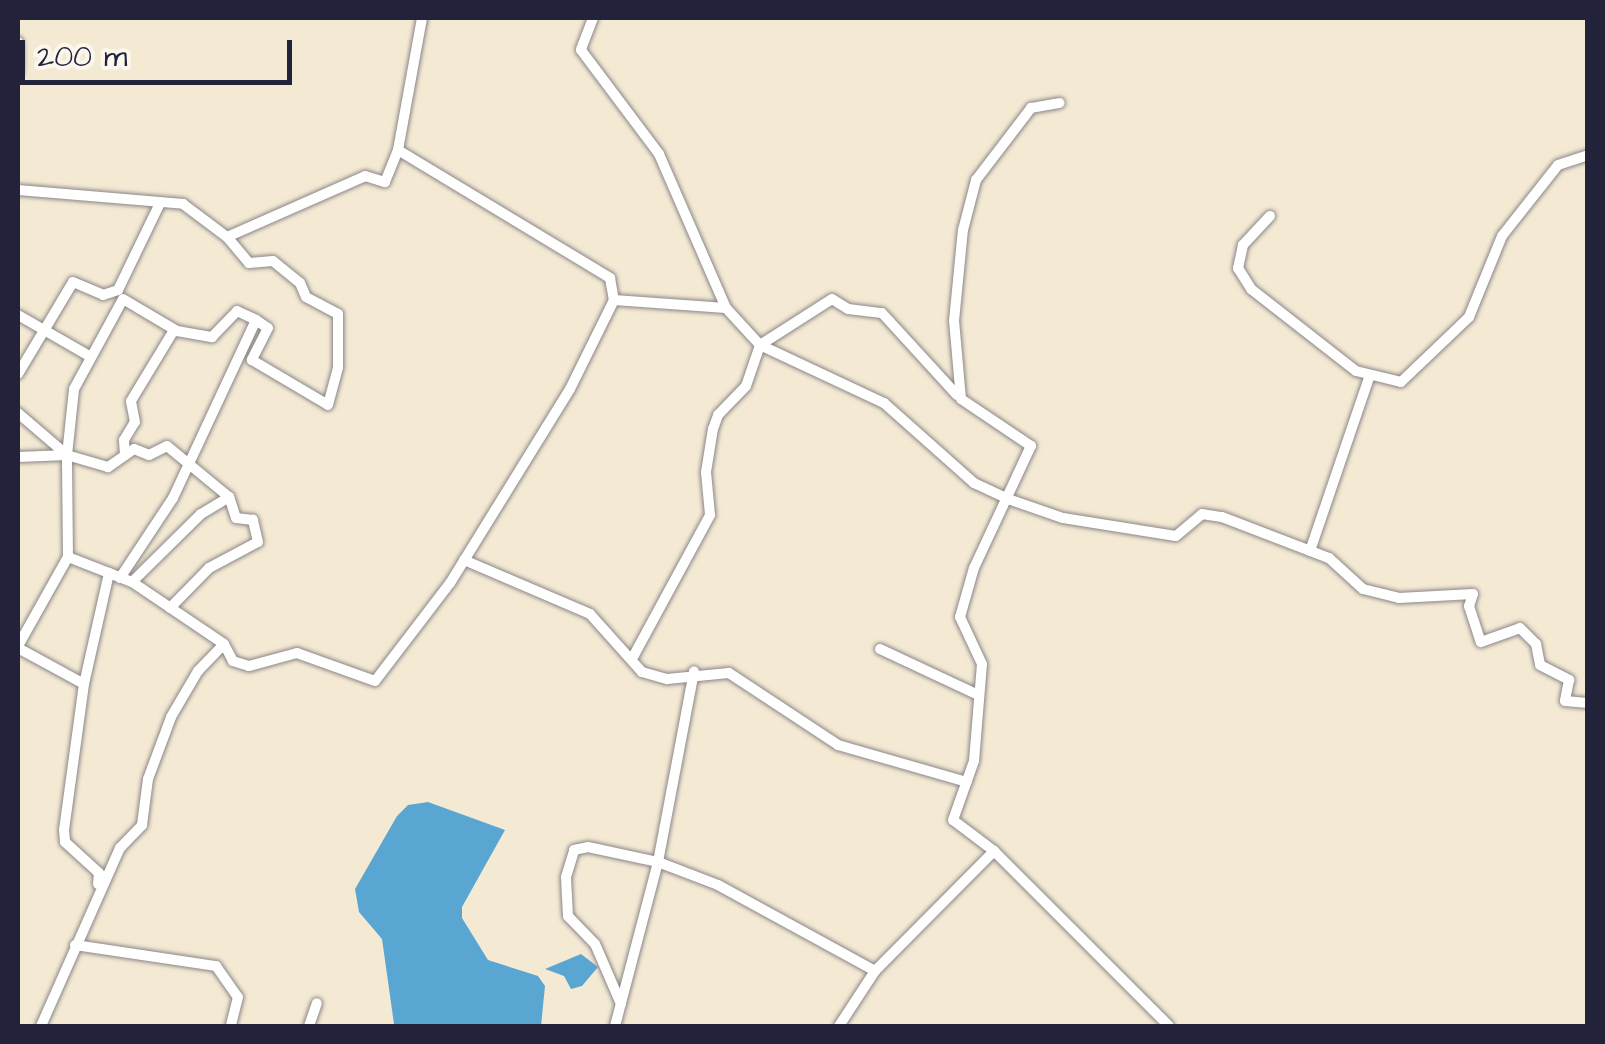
<!DOCTYPE html>
<html>
<head>
<meta charset="utf-8">
<style>
  body { margin:0 }
  #map { position:relative; width:1605px; height:1044px; overflow:hidden; background:#f4ead4; font-family:"Architects Daughter",sans-serif }
  div>[style] { position:absolute }
  .water>* { inset:0; background:#5aa6d2 }
  .roads { filter:drop-shadow(0 0 2px #8b8688) drop-shadow(0 0 2px #8b8688) }
  .minor>* { height:10px; margin:-5px; padding:0 5px; transform-origin:5px; border-radius:5px; background:#fff }
  span { translate:-50% -50%; white-space:nowrap; text-align:center; line-height:1.15; -webkit-text-stroke:8px #fbf7ec; paint-order:stroke }
  .frame { position:absolute; inset:0; border:20px solid #22223b; pointer-events:none }
  .scale { position:absolute; left:20px; top:40px; width:272px; height:45px; box-sizing:border-box; border:5px solid #22223b; border-top:0; padding-left:12px; font-size:30px; line-height:35px; white-space:nowrap; color:#22223b; -webkit-text-stroke:8px #fbf7ec; paint-order:stroke }
</style>
</head>
<body>
<div id="map">
  <div class="water">
    <i style="clip-path:polygon(428px 802px,505px 830px,462px 907px,462px 918px,488px 960px,538px 976px,545px 986px,541px 1026px,394px 1024px,382px 939px,359px 912px,355px 889px,397px 816px,408px 805px)"></i>
    <i style="clip-path:polygon(581px 954px,598px 967px,582px 986px,571px 989px,564px 976px,545px 969px)"></i>
  </div>
  <div class="roads">
    <div class="minor">
      <i style="left:593px;top:18px;width:34px;rotate:111deg"></i>
      <i style="left:581px;top:50px;width:130px;rotate:53.1deg"></i>
      <i style="left:659px;top:154px;width:168px;rotate:66.5deg"></i>
      <i style="left:726px;top:308px;width:50px;rotate:47.4deg"></i>
      <i style="left:760px;top:345px;width:137px;rotate:25.1deg"></i>
      <i style="left:884px;top:403px;width:120px;rotate:41.6deg"></i>
      <i style="left:974px;top:483px;width:38px;rotate:25deg"></i>
      <i style="left:1008px;top:499px;width:58px;rotate:19.1deg"></i>
      <i style="left:1063px;top:518px;width:114px;rotate:9.1deg"></i>
      <i style="left:1176px;top:536px;width:34px;rotate:-40deg"></i>
      <i style="left:1202px;top:514px;width:20px;rotate:9deg"></i>
      <i style="left:1222px;top:517px;width:115px;rotate:21deg"></i>
      <i style="left:1329px;top:558px;width:46px;rotate:42.4deg"></i>
      <i style="left:1363px;top:589px;width:37px;rotate:14deg"></i>
      <i style="left:1399px;top:598px;width:74px;rotate:-3.1deg"></i>
      <i style="left:1473px;top:594px;width:13px;rotate:108deg"></i>
      <i style="left:1469px;top:606px;width:38px;rotate:72deg"></i>
      <i style="left:1481px;top:642px;width:41px;rotate:-19.7deg"></i>
      <i style="left:1520px;top:628px;width:23px;rotate:45deg"></i>
      <i style="left:1536px;top:644px;width:21px;rotate:79deg"></i>
      <i style="left:1540px;top:665px;width:33px;rotate:27deg"></i>
      <i style="left:1569px;top:680px;width:21px;rotate:101deg"></i>
      <i style="left:1565px;top:701px;width:23px;rotate:5deg"></i>
      <i style="left:18px;top:42px;width:29px;rotate:90deg"></i>
      <i style="left:398px;top:150px;width:134px;rotate:-79.7deg"></i>
      <i style="left:18px;top:190px;width:166px;rotate:4.8deg"></i>
      <i style="left:183px;top:204px;width:55px;rotate:36.9deg"></i>
      <i style="left:227px;top:237px;width:151px;rotate:-23.8deg"></i>
      <i style="left:365px;top:176px;width:21px;rotate:17deg"></i>
      <i style="left:385px;top:182px;width:35px;rotate:-68deg"></i>
      <i style="left:398px;top:150px;width:248px;rotate:31.1deg"></i>
      <i style="left:610px;top:278px;width:22px;rotate:80deg"></i>
      <i style="left:614px;top:300px;width:99px;rotate:116.3deg"></i>
      <i style="left:570px;top:389px;width:228px;rotate:121.7deg"></i>
      <i style="left:450px;top:583px;width:123px;rotate:127.4deg"></i>
      <i style="left:375px;top:681px;width:83px;rotate:-160.3deg"></i>
      <i style="left:297px;top:653px;width:50px;rotate:164.8deg"></i>
      <i style="left:249px;top:666px;width:17px;rotate:-163deg"></i>
      <i style="left:233px;top:661px;width:19px;rotate:-118deg"></i>
      <i style="left:224px;top:644px;width:111px;rotate:-146deg"></i>
      <i style="left:132px;top:582px;width:69px;rotate:-158.7deg"></i>
      <i style="left:68px;top:557px;width:102px;rotate:-90.6deg"></i>
      <i style="left:67px;top:455px;width:65px;rotate:-139.4deg"></i>
      <i style="left:1270px;top:216px;width:40px;rotate:133deg"></i>
      <i style="left:1243px;top:245px;width:24px;rotate:102deg"></i>
      <i style="left:1238px;top:268px;width:25px;rotate:58deg"></i>
      <i style="left:1251px;top:289px;width:133px;rotate:38deg"></i>
      <i style="left:1356px;top:371px;width:46px;rotate:13.7deg"></i>
      <i style="left:1401px;top:382px;width:94px;rotate:-43.7deg"></i>
      <i style="left:1469px;top:317px;width:87px;rotate:-67.8deg"></i>
      <i style="left:1502px;top:236px;width:90px;rotate:-51.7deg"></i>
      <i style="left:1558px;top:165px;width:32px;rotate:-18deg"></i>
      <i style="left:614px;top:300px;width:112px;rotate:4.1deg"></i>
      <i style="left:18px;top:315px;width:84px;rotate:29.9deg"></i>
      <i style="left:18px;top:374px;width:107px;rotate:-59.1deg"></i>
      <i style="left:73px;top:282px;width:33px;rotate:23deg"></i>
      <i style="left:103px;top:295px;width:16px;rotate:-18deg"></i>
      <i style="left:118px;top:290px;width:94px;rotate:-64.2deg"></i>
      <i style="left:125px;top:455px;width:15px;rotate:-94deg"></i>
      <i style="left:124px;top:440px;width:21px;rotate:-59deg"></i>
      <i style="left:135px;top:422px;width:21px;rotate:-101deg"></i>
      <i style="left:131px;top:401px;width:83px;rotate:-58.8deg"></i>
      <i style="left:18px;top:457px;width:49px;rotate:-2.3deg"></i>
      <i style="left:1310px;top:551px;width:183px;rotate:-71.2deg"></i>
      <i style="left:464px;top:560px;width:137px;rotate:23.2deg"></i>
      <i style="left:590px;top:614px;width:78px;rotate:48.1deg"></i>
      <i style="left:642px;top:672px;width:26px;rotate:16deg"></i>
      <i style="left:667px;top:679px;width:62px;rotate:-5.5deg"></i>
      <i style="left:729px;top:673px;width:131px;rotate:33.4deg"></i>
      <i style="left:838px;top:745px;width:134px;rotate:16deg"></i>
      <i style="left:120px;top:578px;width:96px;rotate:-56.5deg"></i>
      <i style="left:173px;top:498px;width:196px;rotate:-65deg"></i>
      <i style="left:132px;top:582px;width:97px;rotate:-44.6deg"></i>
      <i style="left:201px;top:514px;width:33px;rotate:-31deg"></i>
      <i style="left:170px;top:608px;width:56px;rotate:-45.7deg"></i>
      <i style="left:209px;top:568px;width:55px;rotate:-28deg"></i>
      <i style="left:258px;top:542px;width:23px;rotate:-103deg"></i>
      <i style="left:253px;top:520px;width:17px;rotate:-173deg"></i>
      <i style="left:236px;top:518px;width:22px;rotate:-108deg"></i>
      <i style="left:229px;top:497px;width:80px;rotate:-140.6deg"></i>
      <i style="left:167px;top:446px;width:20px;rotate:153deg"></i>
      <i style="left:149px;top:455px;width:16px;rotate:-158deg"></i>
      <i style="left:134px;top:449px;width:32px;rotate:145deg"></i>
      <i style="left:108px;top:467px;width:43px;rotate:-163.7deg"></i>
      <i style="left:67px;top:455px;width:66px;rotate:-83.9deg"></i>
      <i style="left:74px;top:389px;width:102px;rotate:-61.4deg"></i>
      <i style="left:123px;top:299px;width:63px;rotate:30.7deg"></i>
      <i style="left:177px;top:331px;width:36px;rotate:10deg"></i>
      <i style="left:212px;top:337px;width:36px;rotate:-46deg"></i>
      <i style="left:237px;top:311px;width:21px;rotate:25deg"></i>
      <i style="left:256px;top:320px;width:14px;rotate:34deg"></i>
      <i style="left:268px;top:328px;width:36px;rotate:117deg"></i>
      <i style="left:252px;top:360px;width:88px;rotate:30.6deg"></i>
      <i style="left:328px;top:405px;width:39px;rotate:-75deg"></i>
      <i style="left:338px;top:367px;width:53px;rotate:-90deg"></i>
      <i style="left:338px;top:314px;width:36px;rotate:-152deg"></i>
      <i style="left:306px;top:297px;width:15px;rotate:-113deg"></i>
      <i style="left:300px;top:283px;width:35px;rotate:-141deg"></i>
      <i style="left:273px;top:261px;width:24px;rotate:175deg"></i>
      <i style="left:249px;top:263px;width:34px;rotate:-130deg"></i>
      <i style="left:18px;top:646px;width:102px;rotate:-60.7deg"></i>
      <i style="left:18px;top:648px;width:75px;rotate:28.6deg"></i>
      <i style="left:84px;top:684px;width:147px;rotate:97.8deg"></i>
      <i style="left:64px;top:830px;width:12px;rotate:85deg"></i>
      <i style="left:65px;top:842px;width:46px;rotate:42.4deg"></i>
      <i style="left:99px;top:873px;width:11px;rotate:95deg"></i>
      <i style="left:880px;top:649px;width:108px;rotate:25.1deg"></i>
      <i style="left:633px;top:657px;width:162px;rotate:-61.5deg"></i>
      <i style="left:710px;top:515px;width:43px;rotate:-95.3deg"></i>
      <i style="left:706px;top:472px;width:44px;rotate:-80.8deg"></i>
      <i style="left:713px;top:429px;width:15px;rotate:-70deg"></i>
      <i style="left:718px;top:415px;width:40px;rotate:-46deg"></i>
      <i style="left:746px;top:386px;width:43px;rotate:-71.1deg"></i>
      <i style="left:760px;top:345px;width:85px;rotate:-32.6deg"></i>
      <i style="left:832px;top:299px;width:19px;rotate:32deg"></i>
      <i style="left:848px;top:309px;width:34px;rotate:7deg"></i>
      <i style="left:882px;top:313px;width:111px;rotate:47.6deg"></i>
      <i style="left:84px;top:684px;width:114px;rotate:-77.3deg"></i>
      <i style="left:994px;top:851px;width:51px;rotate:-142.9deg"></i>
      <i style="left:953px;top:820px;width:63px;rotate:-70.4deg"></i>
      <i style="left:974px;top:761px;width:97px;rotate:-85.3deg"></i>
      <i style="left:982px;top:664px;width:52px;rotate:-115.1deg"></i>
      <i style="left:960px;top:617px;width:51px;rotate:-74.1deg"></i>
      <i style="left:974px;top:568px;width:135px;rotate:-65deg"></i>
      <i style="left:1031px;top:446px;width:84px;rotate:-146.1deg"></i>
      <i style="left:961px;top:399px;width:78px;rotate:-95.1deg"></i>
      <i style="left:954px;top:321px;width:91px;rotate:-84.4deg"></i>
      <i style="left:963px;top:230px;width:52px;rotate:-75.4deg"></i>
      <i style="left:976px;top:180px;width:91px;rotate:-52.6deg"></i>
      <i style="left:1031px;top:108px;width:29px;rotate:-10deg"></i>
      <i style="left:75px;top:945px;width:143px;rotate:8.5deg"></i>
      <i style="left:216px;top:966px;width:38px;rotate:55deg"></i>
      <i style="left:238px;top:997px;width:30px;rotate:104deg"></i>
      <i style="left:621px;top:1004px;width:65px;rotate:-113.4deg"></i>
      <i style="left:595px;top:944px;width:39px;rotate:-134deg"></i>
      <i style="left:568px;top:916px;width:39px;rotate:-93deg"></i>
      <i style="left:566px;top:877px;width:28px;rotate:-73deg"></i>
      <i style="left:574px;top:850px;width:14px;rotate:-12deg"></i>
      <i style="left:588px;top:847px;width:72px;rotate:12.1deg"></i>
      <i style="left:658px;top:862px;width:194px;rotate:-79.3deg"></i>
      <i style="left:41px;top:1026px;width:195px;rotate:-66.1deg"></i>
      <i style="left:120px;top:848px;width:32px;rotate:-46deg"></i>
      <i style="left:142px;top:825px;width:46px;rotate:-82.6deg"></i>
      <i style="left:148px;top:779px;width:66px;rotate:-69.6deg"></i>
      <i style="left:171px;top:717px;width:53px;rotate:-59.6deg"></i>
      <i style="left:198px;top:671px;width:37px;rotate:-46deg"></i>
      <i style="left:309px;top:1026px;width:24px;rotate:-71deg"></i>
      <i style="left:615px;top:1026px;width:170px;rotate:-75.3deg"></i>
      <i style="left:658px;top:862px;width:64px;rotate:21deg"></i>
      <i style="left:718px;top:885px;width:179px;rotate:28.7deg"></i>
      <i style="left:839px;top:1026px;width:66px;rotate:-56.8deg"></i>
      <i style="left:875px;top:971px;width:169px;rotate:-45.2deg"></i>
      <i style="left:994px;top:851px;width:247px;rotate:45deg"></i>
    </div>
  </div>
  <div class="frame"></div>
  <div class="scale">200 m</div>
</div>
</body>
</html>
